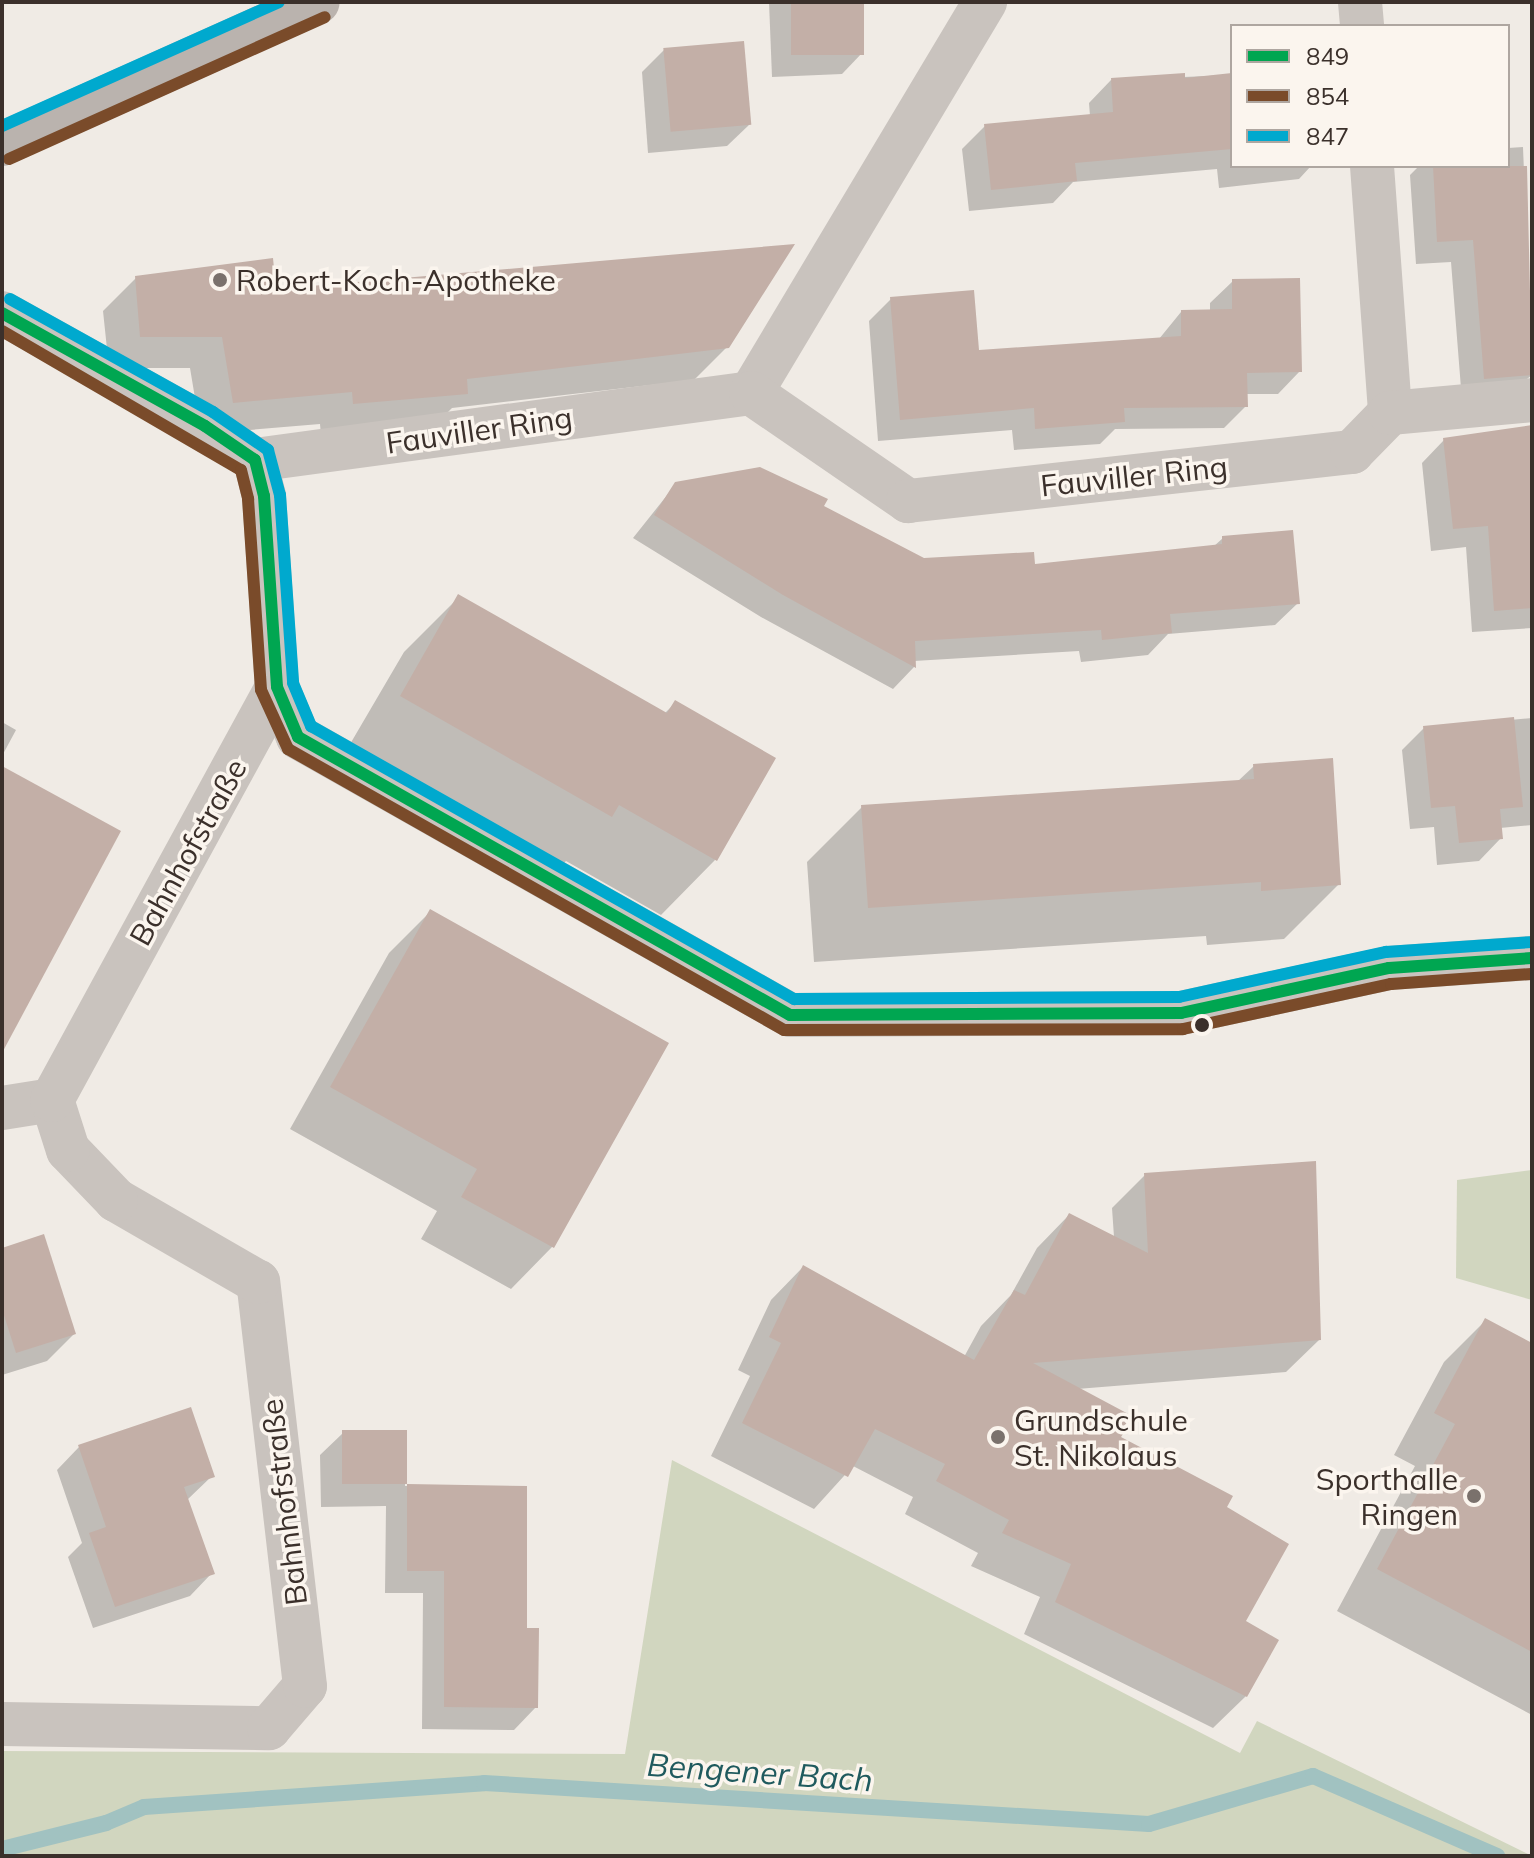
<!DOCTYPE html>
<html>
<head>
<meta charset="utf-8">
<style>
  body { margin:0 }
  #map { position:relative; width:1534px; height:1858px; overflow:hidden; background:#f0ebe5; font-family:Mulish,sans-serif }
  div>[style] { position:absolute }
  .green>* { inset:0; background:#d1d6bf }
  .shadow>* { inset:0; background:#0003 }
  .stream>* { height:16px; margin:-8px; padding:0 8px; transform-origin:8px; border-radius:8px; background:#a1c2c1 }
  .building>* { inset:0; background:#c3afa7; transform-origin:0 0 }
  .street>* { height:44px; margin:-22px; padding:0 22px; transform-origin:22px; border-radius:22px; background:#c9c3be }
  .secondary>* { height:44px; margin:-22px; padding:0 22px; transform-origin:22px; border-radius:22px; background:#bab3ae }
  .bus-1>* { height:12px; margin:-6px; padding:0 6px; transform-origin:6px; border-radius:6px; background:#00a651 }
  .bus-2>* { height:12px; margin:-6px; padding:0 6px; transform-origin:6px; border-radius:6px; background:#7a4b2a }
  .bus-3>* { height:12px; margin:-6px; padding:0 6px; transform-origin:6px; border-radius:6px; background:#00a9ce }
  .dots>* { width:22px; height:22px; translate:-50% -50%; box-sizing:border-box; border:4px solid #fbf5ee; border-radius:50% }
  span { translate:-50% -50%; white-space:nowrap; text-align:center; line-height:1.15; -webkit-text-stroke:7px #fbf5ee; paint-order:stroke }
  .poi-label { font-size:30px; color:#3b302b }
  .left { translate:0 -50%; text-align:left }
  .right { translate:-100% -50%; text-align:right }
  .street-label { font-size:30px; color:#3b302b }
  .water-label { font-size:32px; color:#1f5a5e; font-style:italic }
  .frame { position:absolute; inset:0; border:4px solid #3b302b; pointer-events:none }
  .legend { position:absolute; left:1230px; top:24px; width:280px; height:144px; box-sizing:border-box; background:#fbf5ee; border:2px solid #aea6a0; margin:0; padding:10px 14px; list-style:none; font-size:24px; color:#3b302b }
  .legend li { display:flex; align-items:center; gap:16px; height:40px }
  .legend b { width:40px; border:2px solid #aea6a0 }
</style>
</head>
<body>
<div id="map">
  <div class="green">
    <i style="clip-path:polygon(1532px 1170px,1532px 1300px,1456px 1278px,1457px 1180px)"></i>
    <i style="clip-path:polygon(672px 1460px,1240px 1753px,1257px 1721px,1532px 1856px,2px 1856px,2px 1751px,625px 1754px)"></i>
  </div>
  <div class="shadow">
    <i style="clip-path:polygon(769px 2px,862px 2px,864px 51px,842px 74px,772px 77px)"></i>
    <i style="clip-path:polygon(664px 50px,750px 124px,727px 146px,648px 153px,642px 72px)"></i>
    <i style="clip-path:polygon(1232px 75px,1232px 166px,1311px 166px,1299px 179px,1219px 188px,1217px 169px,1073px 182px,1053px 203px,969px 211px,962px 149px,985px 126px,1090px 116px,1089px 103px,1111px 80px)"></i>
    <i style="clip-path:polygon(1523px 147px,1532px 375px,1504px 397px,1462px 401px,1451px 262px,1416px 264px,1410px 175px,1419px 166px,1508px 166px,1508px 148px)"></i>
    <i style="clip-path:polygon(136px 278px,727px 347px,694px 380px,452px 408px,434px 426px,321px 435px,320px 424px,201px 434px,190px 368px,109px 368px,103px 311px)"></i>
    <i style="clip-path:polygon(1233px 281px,1300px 371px,1278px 394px,1246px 394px,1246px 406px,1224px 428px,1115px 429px,1100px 444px,1014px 450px,1012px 430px,878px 441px,869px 321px,891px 299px,977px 352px,1159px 339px,1181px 312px,1210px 311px,1210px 303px)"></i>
    <i style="clip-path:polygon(1532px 432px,1532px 628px,1472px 632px,1466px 547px,1431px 551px,1422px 463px,1444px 440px)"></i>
    <i style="clip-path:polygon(676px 484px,822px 506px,924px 561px,1033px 567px,1213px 547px,1223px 538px,1298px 603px,1275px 625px,1168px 634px,1148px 655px,1081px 662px,1079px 651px,914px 661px,914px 667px,893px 689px,761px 617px,633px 538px)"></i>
    <i style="clip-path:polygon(459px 597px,664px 714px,675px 703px,715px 860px,661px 915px,566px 861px,556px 871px,346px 751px,404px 652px)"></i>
    <i style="clip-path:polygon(1532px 718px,1532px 825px,1500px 828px,1501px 838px,1479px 861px,1437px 865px,1434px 827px,1410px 829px,1402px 750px,1424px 728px)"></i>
    <i style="clip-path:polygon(2px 722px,16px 730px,2px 756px)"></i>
    <i style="clip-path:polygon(1254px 766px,1339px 884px,1284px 939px,1207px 945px,1206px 936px,814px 962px,807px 862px,862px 807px,1237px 782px)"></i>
    <i style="clip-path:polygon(430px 912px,667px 1044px,552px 1247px,511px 1289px,421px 1239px,437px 1211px,290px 1129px,389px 953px)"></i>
    <i style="clip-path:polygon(1145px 1175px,1319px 1340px,1286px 1372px,1077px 1389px,1118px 1437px,1224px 1508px,1243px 1622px,1246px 1696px,1213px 1728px,1024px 1634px,1040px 1597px,971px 1566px,978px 1553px,905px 1514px,913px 1497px,853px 1466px,814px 1509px,711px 1456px,750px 1376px,738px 1370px,771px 1300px,803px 1267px,964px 1357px,981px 1326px,1011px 1295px,1037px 1248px,1069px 1215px,1114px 1237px,1112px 1208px)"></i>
    <i style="clip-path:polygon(2px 1250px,74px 1334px,47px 1361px,2px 1375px)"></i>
    <i style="clip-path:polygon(1486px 1320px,1532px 1345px,1532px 1715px,1337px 1611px,1415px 1466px,1394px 1455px,1444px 1362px)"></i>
    <i style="clip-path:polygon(405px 1432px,405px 1486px,525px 1488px,525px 1630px,536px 1707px,514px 1730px,422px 1729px,423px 1593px,385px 1593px,386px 1506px,321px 1507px,320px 1455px,343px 1433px)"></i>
    <i style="clip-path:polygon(79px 1447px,212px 1476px,187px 1500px,212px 1573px,190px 1596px,93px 1628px,68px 1557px,82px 1543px,57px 1470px)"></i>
  </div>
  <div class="stream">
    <i style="left:2px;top:1849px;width:107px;rotate:-14deg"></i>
    <i style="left:106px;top:1823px;width:41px;rotate:-22.8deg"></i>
    <i style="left:144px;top:1807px;width:341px;rotate:-4deg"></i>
    <i style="left:484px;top:1783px;width:666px;rotate:3.53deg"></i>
    <i style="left:1149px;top:1824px;width:171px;rotate:-16.3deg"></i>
    <i style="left:1313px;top:1776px;width:201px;rotate:23.5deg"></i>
  </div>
  <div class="building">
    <i style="left:791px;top:2px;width:73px;height:53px"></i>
    <i style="left:744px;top:41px;width:84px;height:81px;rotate:85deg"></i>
    <i style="clip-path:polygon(1185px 73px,1185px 78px,1232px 73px,1232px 149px,1075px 163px,1077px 181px,991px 190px,984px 124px,1113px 112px,1111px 78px)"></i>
    <i style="clip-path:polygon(1433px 166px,1527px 166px,1532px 375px,1484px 379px,1473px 240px,1437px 242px)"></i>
    <i style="clip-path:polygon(795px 244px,729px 348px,467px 379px,468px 394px,353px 404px,352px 392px,233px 403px,222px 337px,140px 337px,135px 276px,273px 258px,276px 289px)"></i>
    <i style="clip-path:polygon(1300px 278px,1302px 372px,1247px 373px,1248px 407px,1124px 408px,1125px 422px,1035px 429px,1034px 408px,900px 420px,890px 297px,974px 290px,979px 350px,1181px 336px,1181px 310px,1232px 309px,1232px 279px)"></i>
    <i style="clip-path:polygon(1532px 425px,1532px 608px,1494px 611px,1488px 526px,1453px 529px,1443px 438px)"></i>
    <i style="clip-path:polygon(760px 467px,828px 499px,824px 506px,924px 558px,1034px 552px,1035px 564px,1222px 544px,1222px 536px,1293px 530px,1300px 604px,1170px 614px,1172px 633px,1102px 640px,1101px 630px,915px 641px,916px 668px,783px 595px,654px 515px,675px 482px)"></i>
    <i style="clip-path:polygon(458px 594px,667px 713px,675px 700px,776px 758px,717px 861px,619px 805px,612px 817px,400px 696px)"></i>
    <i style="clip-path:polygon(1514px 717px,1523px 807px,1500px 809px,1503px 839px,1459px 843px,1455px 806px,1431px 808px,1423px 726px)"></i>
    <i style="clip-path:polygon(1333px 758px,1341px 885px,1261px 891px,1261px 882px,868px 908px,861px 805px,1254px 779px,1253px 764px)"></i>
    <i style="clip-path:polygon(2px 766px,121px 831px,2px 1053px)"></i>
    <i style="clip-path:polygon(430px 909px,669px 1043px,554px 1248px,461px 1197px,477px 1169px,330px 1087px)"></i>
    <i style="clip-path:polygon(1316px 1161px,1321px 1340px,1033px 1363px,1134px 1417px,1121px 1437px,1233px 1496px,1227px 1507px,1289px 1544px,1246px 1621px,1279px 1640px,1247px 1697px,1055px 1602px,1071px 1564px,1002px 1533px,1009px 1520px,936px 1481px,945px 1464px,875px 1429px,848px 1477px,742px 1423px,781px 1343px,769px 1337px,803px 1265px,974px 1360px,1014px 1290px,1025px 1295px,1069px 1213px,1148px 1253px,1144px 1173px)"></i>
    <i style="clip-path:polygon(44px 1234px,76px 1334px,16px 1353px,2px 1309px,2px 1248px)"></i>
    <i style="clip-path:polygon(1485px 1318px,1532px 1343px,1532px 1652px,1377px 1569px,1455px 1424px,1434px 1413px)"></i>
    <i style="clip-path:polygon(191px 1407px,215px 1477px,184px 1487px,215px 1574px,115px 1607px,89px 1533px,106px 1527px,78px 1445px)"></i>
    <i style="left:407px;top:1430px;width:54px;height:65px;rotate:90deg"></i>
    <i style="clip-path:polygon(407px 1484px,527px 1486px,527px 1628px,539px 1628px,538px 1708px,444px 1707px,444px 1571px,407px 1571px)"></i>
  </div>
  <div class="street">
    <i style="left:1360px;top:2px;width:24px;rotate:85deg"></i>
    <i style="left:1372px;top:166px;width:248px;rotate:85.8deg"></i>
    <i style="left:2px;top:313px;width:232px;rotate:29.1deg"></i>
    <i style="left:205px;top:426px;width:60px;rotate:34.2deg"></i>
    <i style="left:255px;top:460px;width:37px;rotate:76deg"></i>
    <i style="left:264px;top:496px;width:191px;rotate:86.1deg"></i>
    <i style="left:277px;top:687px;width:54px;rotate:67.2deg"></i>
    <i style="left:298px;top:737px;width:565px;rotate:29.47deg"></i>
    <i style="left:790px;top:1015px;width:391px;rotate:-0.3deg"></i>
    <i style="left:1181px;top:1013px;width:213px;rotate:-12.2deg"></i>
    <i style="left:1389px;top:968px;width:143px;rotate:-4deg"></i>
    <i style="left:751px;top:393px;width:456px;rotate:-59.1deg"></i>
    <i style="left:255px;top:460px;width:501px;rotate:-7.69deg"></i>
    <i style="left:751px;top:393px;width:191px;rotate:34.5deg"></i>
    <i style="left:908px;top:501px;width:447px;rotate:-6.3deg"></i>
    <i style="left:1352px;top:452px;width:54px;rotate:-45.7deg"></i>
    <i style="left:1390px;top:413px;width:143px;rotate:-5.2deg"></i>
    <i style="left:2px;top:1108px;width:51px;rotate:-9.1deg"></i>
    <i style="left:2px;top:1724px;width:267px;rotate:0.9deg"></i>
    <i style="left:269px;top:1728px;width:55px;rotate:-49.4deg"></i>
    <i style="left:305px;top:1686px;width:407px;rotate:-96.6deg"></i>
    <i style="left:258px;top:1282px;width:164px;rotate:-150deg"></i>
    <i style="left:116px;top:1200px;width:69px;rotate:-133.8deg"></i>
    <i style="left:68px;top:1150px;width:52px;rotate:-107.7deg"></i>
    <i style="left:52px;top:1100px;width:470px;rotate:-61.4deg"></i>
  </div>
  <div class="secondary">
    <i style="left:2px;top:144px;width:346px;rotate:-24.2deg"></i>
  </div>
  <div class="bus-1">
    <i style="left:2px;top:313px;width:232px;rotate:29.1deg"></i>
    <i style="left:205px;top:426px;width:60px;rotate:34.2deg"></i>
    <i style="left:255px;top:460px;width:37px;rotate:76deg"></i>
    <i style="left:264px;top:496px;width:191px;rotate:86.1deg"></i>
    <i style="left:277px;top:687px;width:54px;rotate:67.2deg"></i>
    <i style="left:298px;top:737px;width:565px;rotate:29.47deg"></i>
    <i style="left:790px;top:1015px;width:391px;rotate:-0.3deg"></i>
    <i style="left:1181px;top:1013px;width:213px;rotate:-12.2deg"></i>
    <i style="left:1389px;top:968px;width:143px;rotate:-4deg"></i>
  </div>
  <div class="bus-2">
    <i style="left:9px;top:159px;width:346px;rotate:-24.2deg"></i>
    <i style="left:2px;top:331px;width:276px;rotate:30.2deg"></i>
    <i style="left:241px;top:470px;width:30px;rotate:76deg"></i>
    <i style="left:248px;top:499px;width:191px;rotate:86.1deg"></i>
    <i style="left:261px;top:690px;width:65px;rotate:65.4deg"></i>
    <i style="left:288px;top:749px;width:570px;rotate:29.53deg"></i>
    <i style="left:784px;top:1030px;width:399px;rotate:-0.1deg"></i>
    <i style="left:1183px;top:1029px;width:213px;rotate:-12.2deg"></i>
    <i style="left:1391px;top:984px;width:141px;rotate:-4.1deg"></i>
  </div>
  <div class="bus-3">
    <i style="left:2px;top:126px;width:303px;rotate:-24.1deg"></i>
    <i style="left:10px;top:299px;width:232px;rotate:29.1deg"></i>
    <i style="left:213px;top:412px;width:67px;rotate:34.6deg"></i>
    <i style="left:268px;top:450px;width:47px;rotate:75.1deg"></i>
    <i style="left:280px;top:495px;width:188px;rotate:86deg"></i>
    <i style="left:293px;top:683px;width:47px;rotate:67.3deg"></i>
    <i style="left:311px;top:726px;width:555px;rotate:29.48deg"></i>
    <i style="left:794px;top:999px;width:385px;rotate:-0.3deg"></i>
    <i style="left:1179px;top:997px;width:212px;rotate:-12.3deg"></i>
    <i style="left:1386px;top:952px;width:145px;rotate:-3.9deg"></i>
  </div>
  <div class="dots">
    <i style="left:220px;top:280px;background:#7a716c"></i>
    <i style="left:1202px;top:1025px;background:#3b302b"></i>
    <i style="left:998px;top:1437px;background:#7a716c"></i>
    <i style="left:1474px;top:1496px;background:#7a716c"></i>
  </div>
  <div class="poi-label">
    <span class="left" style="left:236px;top:280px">Robert-Koch-Apotheke</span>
    <span class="left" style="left:1014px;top:1437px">Grundschule<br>St. Nikolaus</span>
    <span class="right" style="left:1458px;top:1496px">Sporthalle<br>Ringen</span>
  </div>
  <div class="street-label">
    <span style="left:479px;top:430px;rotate:-8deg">Fauviller Ring</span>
    <span style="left:1134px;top:476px;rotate:-6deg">Fauviller Ring</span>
    <span style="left:188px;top:852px;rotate:-61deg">Bahnhofstraße</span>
    <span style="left:284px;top:1502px;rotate:-97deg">Bahnhofstraße</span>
  </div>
  <div class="water-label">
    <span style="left:760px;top:1772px;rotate:4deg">Bengener Bach</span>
  </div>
  <div class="frame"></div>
  <ul class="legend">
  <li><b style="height:10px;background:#00a651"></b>849</li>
  <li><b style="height:10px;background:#7a4b2a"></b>854</li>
  <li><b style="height:10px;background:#00a9ce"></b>847</li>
  </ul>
</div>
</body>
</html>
